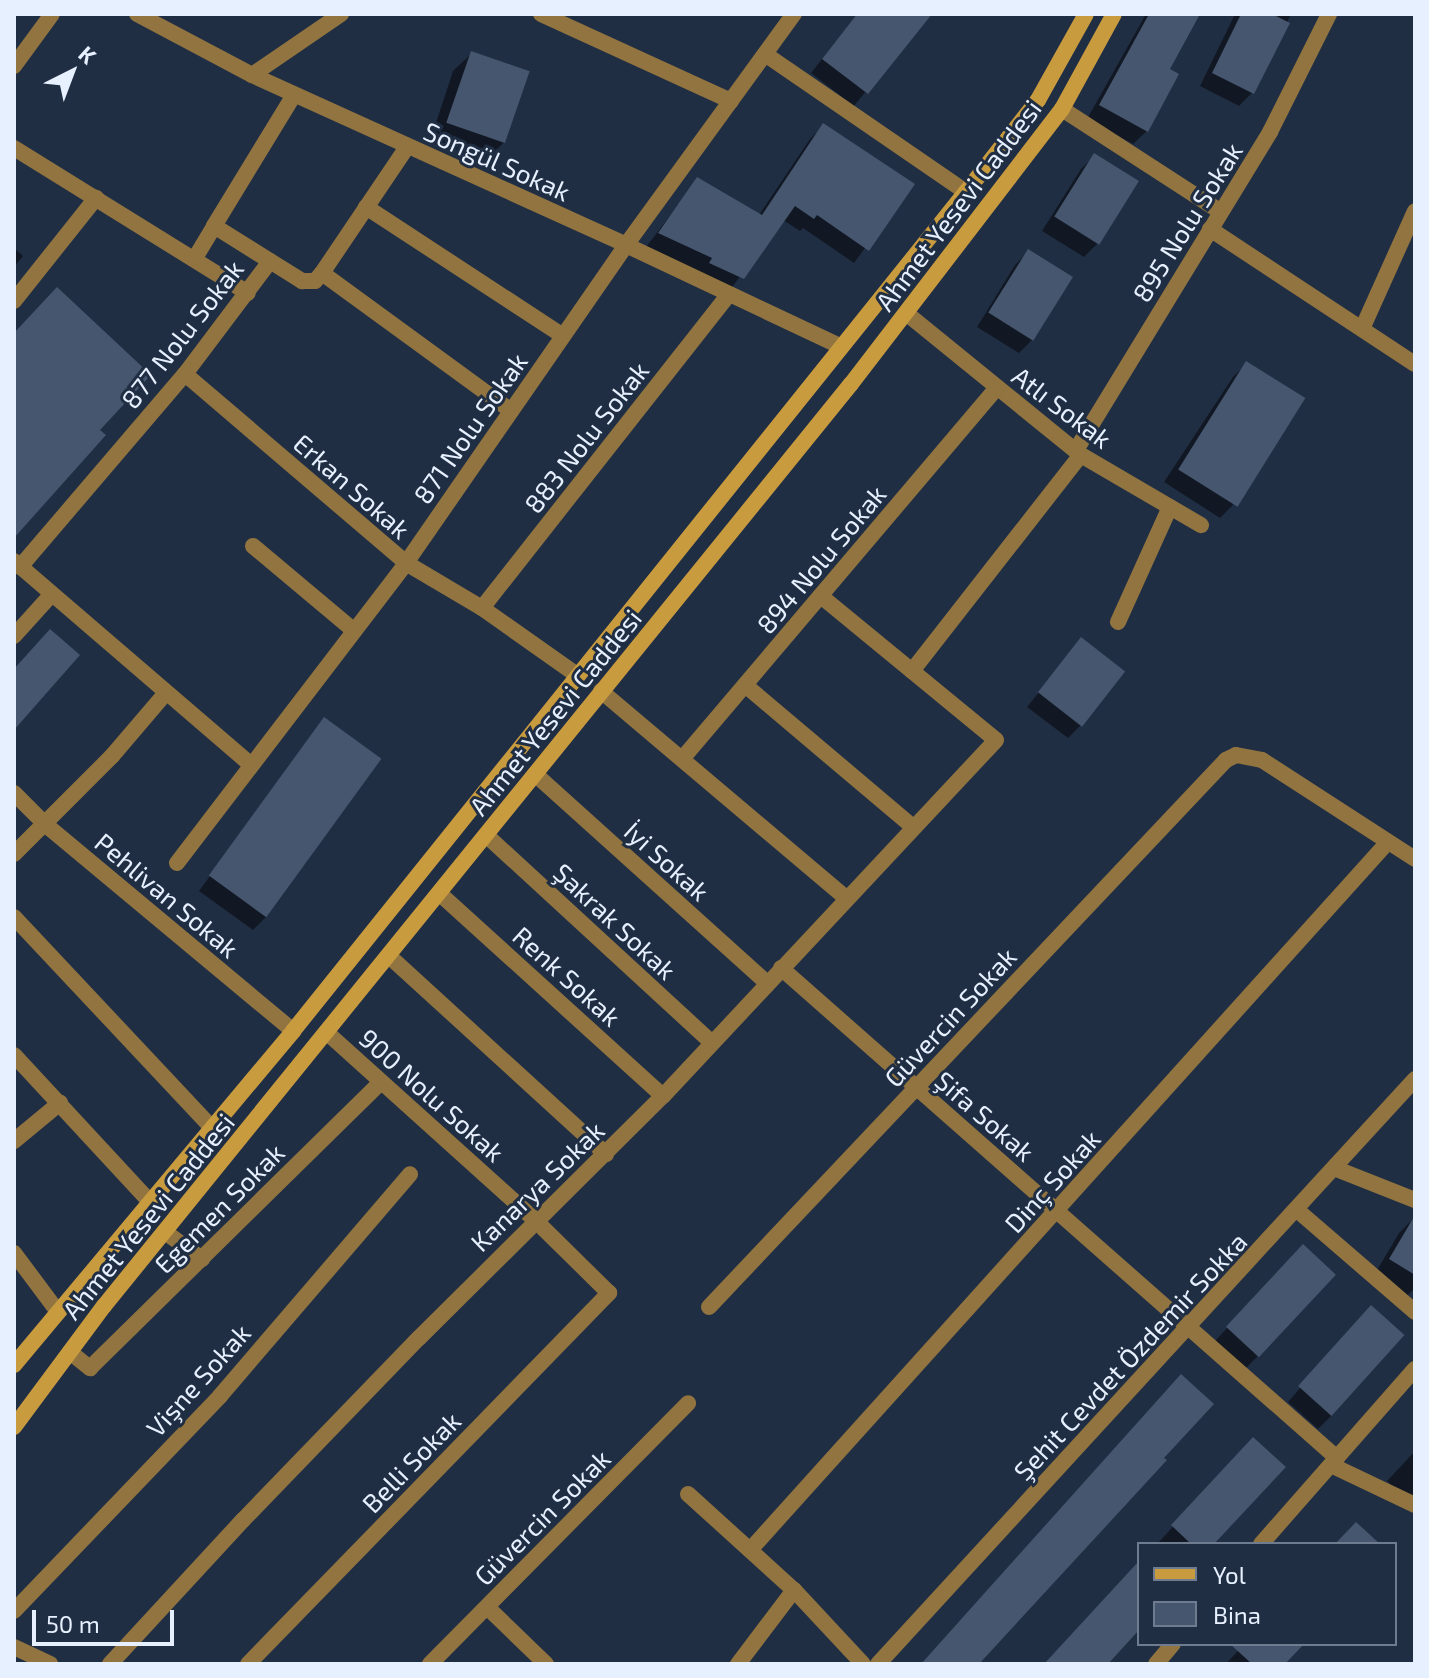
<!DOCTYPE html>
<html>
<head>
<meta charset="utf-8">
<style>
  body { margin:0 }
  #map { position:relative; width:1429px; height:1678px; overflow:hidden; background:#202e44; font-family:"Exo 2",sans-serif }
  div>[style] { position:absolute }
  .shadow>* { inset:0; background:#0007 }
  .building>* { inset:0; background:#46566e; transform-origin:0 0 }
  .street>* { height:16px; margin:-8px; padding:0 8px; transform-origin:8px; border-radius:8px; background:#91743f }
  .secondary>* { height:16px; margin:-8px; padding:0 8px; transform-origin:8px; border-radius:8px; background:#c99b3f }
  span { translate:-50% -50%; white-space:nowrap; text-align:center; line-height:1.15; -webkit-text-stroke:6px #202e44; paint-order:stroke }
  .street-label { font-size:26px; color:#e6f0ff }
  .frame { position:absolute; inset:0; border:16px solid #e6f0ff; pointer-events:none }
  .legend { position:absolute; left:1137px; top:1542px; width:260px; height:104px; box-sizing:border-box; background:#202e44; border:2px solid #6f7c8f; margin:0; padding:10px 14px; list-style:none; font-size:24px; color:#e6f0ff }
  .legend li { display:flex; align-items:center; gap:16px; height:40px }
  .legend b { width:40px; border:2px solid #6f7c8f }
  .north { position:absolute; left:32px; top:32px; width:80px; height:80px; -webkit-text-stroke:6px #202e44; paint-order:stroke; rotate:42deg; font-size:22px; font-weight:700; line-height:32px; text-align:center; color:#e6f0ff }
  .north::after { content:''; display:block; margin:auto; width:28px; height:36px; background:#e6f0ff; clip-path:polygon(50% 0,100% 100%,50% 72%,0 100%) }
  .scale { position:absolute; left:32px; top:1610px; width:142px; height:36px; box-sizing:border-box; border:4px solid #e6f0ff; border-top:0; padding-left:10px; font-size:24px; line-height:28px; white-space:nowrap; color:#e6f0ff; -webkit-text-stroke:6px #202e44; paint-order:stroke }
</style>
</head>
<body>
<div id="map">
  <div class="shadow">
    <i style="clip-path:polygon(857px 14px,929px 14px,854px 106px,811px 73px)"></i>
    <i style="clip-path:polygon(1146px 14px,1198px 14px,1167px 70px,1147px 131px,1133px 144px,1087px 119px)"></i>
    <i style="clip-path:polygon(1235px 14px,1291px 14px,1252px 93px,1239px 106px,1200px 86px)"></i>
    <i style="clip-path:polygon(471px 54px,504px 142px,487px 160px,430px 141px,453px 71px)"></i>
    <i style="clip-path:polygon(823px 126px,912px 184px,854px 263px,803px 228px,800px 231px,783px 220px,729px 291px,646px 247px,698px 179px,759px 215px,810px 139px)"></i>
    <i style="clip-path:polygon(1094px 156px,1136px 182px,1097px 244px,1084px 257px,1042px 231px,1081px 169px)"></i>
    <i style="clip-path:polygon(14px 248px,23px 256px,14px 267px)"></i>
    <i style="clip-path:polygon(1029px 251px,1032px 340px,1019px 353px,977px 327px,1015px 265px)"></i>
    <i style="clip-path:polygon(1246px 364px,1233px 505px,1220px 518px,1164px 482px,1233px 377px)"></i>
    <i style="clip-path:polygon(1081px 640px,1081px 725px,1068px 738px,1027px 707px)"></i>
    <i style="clip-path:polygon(324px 720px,266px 917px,253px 930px,199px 891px)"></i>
    <i style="clip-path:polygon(1415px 1217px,1415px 1288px,1406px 1297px,1373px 1277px,1399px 1233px)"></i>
    <i style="clip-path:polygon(1290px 1260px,1258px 1356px,1245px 1369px,1215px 1341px)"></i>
    <i style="clip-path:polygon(1358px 1321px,1331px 1416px,1318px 1429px,1288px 1402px)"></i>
    <i style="clip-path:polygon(1415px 1451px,1415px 1507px,1387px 1481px)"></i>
    <i style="clip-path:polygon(1241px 1453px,1213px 1544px,1157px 1544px)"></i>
    <i style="clip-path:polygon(1244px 1644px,1297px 1644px,1279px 1664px,1226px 1664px)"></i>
  </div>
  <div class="building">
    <i style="clip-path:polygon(857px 14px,932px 14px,868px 94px,822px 59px)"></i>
    <i style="clip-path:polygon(1149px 14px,1200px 14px,1170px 69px,1179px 74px,1148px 132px,1099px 105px)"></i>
    <i style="clip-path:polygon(1241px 14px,1272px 14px,1290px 23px,1254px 94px,1212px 73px)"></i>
    <i style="left:471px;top:51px;width:62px;height:76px;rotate:19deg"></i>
    <i style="clip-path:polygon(823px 123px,915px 184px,869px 251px,817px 215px,814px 219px,795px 206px,744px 279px,709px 263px,712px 258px,658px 233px,697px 177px,762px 215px)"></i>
    <i style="left:1094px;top:153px;width:53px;height:75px;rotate:32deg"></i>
    <i style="left:1028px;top:249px;width:53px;height:75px;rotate:32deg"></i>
    <i style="clip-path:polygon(57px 287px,151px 375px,100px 430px,106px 435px,14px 538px,14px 333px)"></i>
    <i style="left:1246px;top:361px;width:70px;height:128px;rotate:32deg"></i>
    <i style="clip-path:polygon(50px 629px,80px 655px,14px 730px,14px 669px)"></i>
    <i style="left:1081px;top:637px;width:56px;height:70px;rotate:38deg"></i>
    <i style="left:324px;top:717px;width:71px;height:196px;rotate:36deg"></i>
    <i style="clip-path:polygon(1415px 1215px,1415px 1275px,1389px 1259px)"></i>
    <i style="left:1303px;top:1244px;width:45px;height:113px;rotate:43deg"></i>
    <i style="left:1371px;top:1305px;width:45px;height:109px;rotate:42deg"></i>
    <i style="clip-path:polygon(1181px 1374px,1214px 1404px,1164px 1458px,1167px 1460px,979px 1664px,921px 1664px)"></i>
    <i style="clip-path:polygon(1253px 1437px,1286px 1467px,1214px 1544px,1191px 1544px,1171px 1525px)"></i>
    <i style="clip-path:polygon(1356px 1522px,1380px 1544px,1335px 1544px)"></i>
    <i style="clip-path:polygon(1139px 1561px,1139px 1630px,1108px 1664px,1044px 1664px)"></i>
    <i style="clip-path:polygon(1230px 1644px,1304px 1644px,1285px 1664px,1252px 1664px)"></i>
  </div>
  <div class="street">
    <i style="left:137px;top:14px;width:130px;rotate:27.9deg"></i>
    <i style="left:252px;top:75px;width:411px;rotate:24.4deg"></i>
    <i style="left:626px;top:245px;width:237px;rotate:25.3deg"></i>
    <i style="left:541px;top:14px;width:209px;rotate:24.6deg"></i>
    <i style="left:765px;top:54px;width:244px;rotate:34.5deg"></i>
    <i style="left:14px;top:66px;width:64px;rotate:-53.8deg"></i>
    <i style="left:252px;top:75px;width:108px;rotate:-34.4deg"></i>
    <i style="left:1062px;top:109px;width:189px;rotate:32.9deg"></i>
    <i style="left:407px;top:147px;width:152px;rotate:124deg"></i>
    <i style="left:322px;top:273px;width:234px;rotate:36.1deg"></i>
    <i style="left:14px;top:148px;width:275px;rotate:31.8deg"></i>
    <i style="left:366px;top:207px;width:235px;rotate:33.2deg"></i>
    <i style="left:1210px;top:229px;width:245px;rotate:33.4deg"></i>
    <i style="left:195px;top:258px;width:37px;rotate:-59deg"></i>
    <i style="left:270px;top:261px;width:38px;rotate:32deg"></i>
    <i style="left:302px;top:281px;width:13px"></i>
    <i style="left:315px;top:281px;width:11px;rotate:-49deg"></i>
    <i style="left:14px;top:301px;width:132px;rotate:-51.5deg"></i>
    <i style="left:906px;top:313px;width:225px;rotate:39.1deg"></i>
    <i style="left:1081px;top:455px;width:139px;rotate:30.3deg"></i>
    <i style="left:1362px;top:329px;width:129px;rotate:-65.8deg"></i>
    <i style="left:185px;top:374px;width:291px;rotate:40.5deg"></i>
    <i style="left:406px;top:563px;width:88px;rotate:30.6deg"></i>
    <i style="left:482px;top:608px;width:116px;rotate:35.2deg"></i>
    <i style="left:1076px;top:450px;width:373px;rotate:-58.6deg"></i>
    <i style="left:1270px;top:132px;width:132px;rotate:-63.4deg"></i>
    <i style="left:253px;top:546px;width:131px;rotate:40deg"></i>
    <i style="left:14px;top:561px;width:313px;rotate:40.7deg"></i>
    <i style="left:20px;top:567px;width:254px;rotate:-49.5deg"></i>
    <i style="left:185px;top:374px;width:141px;rotate:-53deg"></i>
    <i style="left:270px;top:261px;width:66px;rotate:-148deg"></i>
    <i style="left:214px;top:226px;width:153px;rotate:-58.6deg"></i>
    <i style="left:482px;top:608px;width:398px;rotate:-51.8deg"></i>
    <i style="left:1118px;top:622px;width:126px;rotate:-65.7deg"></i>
    <i style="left:14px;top:636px;width:55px;rotate:-47.9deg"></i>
    <i style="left:912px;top:671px;width:274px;rotate:-52deg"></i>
    <i style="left:745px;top:685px;width:220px;rotate:40.2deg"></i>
    <i style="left:601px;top:691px;width:321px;rotate:40.2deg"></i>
    <i style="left:682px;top:759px;width:485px;rotate:-49.7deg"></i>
    <i style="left:535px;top:774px;width:312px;rotate:42deg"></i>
    <i style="left:14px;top:793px;width:45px;rotate:45deg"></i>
    <i style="left:46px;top:825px;width:322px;rotate:39.8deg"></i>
    <i style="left:486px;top:835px;width:307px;rotate:42.6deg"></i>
    <i style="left:14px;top:854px;width:139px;rotate:-45deg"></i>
    <i style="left:112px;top:756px;width:82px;rotate:-49.5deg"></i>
    <i style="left:177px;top:863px;width:377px;rotate:-52.6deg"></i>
    <i style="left:406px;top:563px;width:387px;rotate:-55.3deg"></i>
    <i style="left:626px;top:245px;width:286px;rotate:-54deg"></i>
    <i style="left:439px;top:893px;width:302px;rotate:42.2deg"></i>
    <i style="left:14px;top:917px;width:288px;rotate:46.8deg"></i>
    <i style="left:389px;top:956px;width:294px;rotate:42.4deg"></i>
    <i style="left:781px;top:968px;width:741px;rotate:41.39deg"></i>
    <i style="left:14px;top:1055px;width:200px;rotate:47.2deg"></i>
    <i style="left:14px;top:1141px;width:60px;rotate:-39.6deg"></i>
    <i style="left:1334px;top:1168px;width:87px;rotate:21.6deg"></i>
    <i style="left:1297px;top:1210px;width:156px;rotate:40.8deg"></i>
    <i style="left:165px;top:1232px;width:46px;rotate:36.1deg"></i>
    <i style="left:14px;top:1253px;width:74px;rotate:53.3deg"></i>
    <i style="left:709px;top:1307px;width:753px;rotate:-46.62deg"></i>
    <i style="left:1226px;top:760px;width:11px;rotate:-27deg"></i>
    <i style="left:1236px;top:755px;width:26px;rotate:11deg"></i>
    <i style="left:1262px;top:760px;width:182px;rotate:32.9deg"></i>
    <i style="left:70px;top:1352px;width:26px;rotate:39deg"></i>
    <i style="left:90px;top:1368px;width:408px;rotate:-44.5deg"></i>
    <i style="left:1331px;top:1465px;width:93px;rotate:25.5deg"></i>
    <i style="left:688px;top:1494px;width:143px;rotate:42.2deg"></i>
    <i style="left:794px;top:1590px;width:101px;rotate:47deg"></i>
    <i style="left:1261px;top:1544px;width:233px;rotate:-48.7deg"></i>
    <i style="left:750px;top:1550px;width:953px;rotate:-47.98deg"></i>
    <i style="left:487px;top:1607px;width:82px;rotate:44deg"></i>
    <i style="left:14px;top:1611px;width:298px;rotate:-46.2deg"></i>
    <i style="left:220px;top:1396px;width:292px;rotate:-49.4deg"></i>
    <i style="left:14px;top:1647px;width:40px;rotate:25deg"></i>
    <i style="left:110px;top:1664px;width:196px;rotate:-47.3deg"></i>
    <i style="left:243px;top:1520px;width:253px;rotate:-46deg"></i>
    <i style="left:419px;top:1338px;width:344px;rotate:-44.8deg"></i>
    <i style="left:663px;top:1096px;width:487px;rotate:-46.9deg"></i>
    <i style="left:996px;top:740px;width:227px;rotate:-140.6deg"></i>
    <i style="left:248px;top:1664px;width:518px;rotate:-45.78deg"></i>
    <i style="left:609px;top:1293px;width:104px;rotate:-135.4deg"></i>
    <i style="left:535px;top:1220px;width:280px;rotate:-138deg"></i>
    <i style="left:430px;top:1664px;width:367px;rotate:-45.3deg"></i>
    <i style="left:738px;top:1664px;width:93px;rotate:-52.9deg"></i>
    <i style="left:878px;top:1664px;width:794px;rotate:-47.45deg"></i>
    <i style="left:1156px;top:1664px;width:26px;rotate:-50deg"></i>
  </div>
  <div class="secondary">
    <i style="left:14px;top:1365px;width:435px;rotate:-50.1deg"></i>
    <i style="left:293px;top:1031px;width:1076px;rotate:-51.27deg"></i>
    <i style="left:966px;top:192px;width:117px;rotate:-52deg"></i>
    <i style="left:1038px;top:100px;width:98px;rotate:-60.8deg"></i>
    <i style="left:14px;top:1427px;width:151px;rotate:-53.4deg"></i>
    <i style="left:104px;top:1306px;width:1187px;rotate:-50.99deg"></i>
    <i style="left:851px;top:384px;width:347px;rotate:-52.5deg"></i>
    <i style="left:1062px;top:109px;width:108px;rotate:-61.3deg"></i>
  </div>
  <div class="street-label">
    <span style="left:497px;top:161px;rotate:24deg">Songül Sokak</span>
    <span style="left:958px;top:205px;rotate:-53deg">Ahmet Yesevi Caddesi</span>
    <span style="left:1187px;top:222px;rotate:-58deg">895 Nolu Sokak</span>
    <span style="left:182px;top:334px;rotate:-52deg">877 Nolu Sokak</span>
    <span style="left:1062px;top:407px;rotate:37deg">Atlı Sokak</span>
    <span style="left:470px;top:428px;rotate:-55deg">871 Nolu Sokak</span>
    <span style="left:586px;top:437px;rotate:-52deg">883 Nolu Sokak</span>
    <span style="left:352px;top:486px;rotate:41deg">Erkan Sokak</span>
    <span style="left:821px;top:559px;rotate:-50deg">894 Nolu Sokak</span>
    <span style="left:555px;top:712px;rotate:-51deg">Ahmet Yesevi Caddesi</span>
    <span style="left:667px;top:861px;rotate:42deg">İyi Sokak</span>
    <span style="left:167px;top:895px;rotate:40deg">Pehlivan Sokak</span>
    <span style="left:615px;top:921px;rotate:43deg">Şakrak Sokak</span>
    <span style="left:567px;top:976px;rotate:42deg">Renk Sokak</span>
    <span style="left:950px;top:1017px;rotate:-47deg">Güvercin Sokak</span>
    <span style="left:432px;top:1095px;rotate:42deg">900 Nolu Sokak</span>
    <span style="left:985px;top:1116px;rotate:41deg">Şifa Sokak</span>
    <span style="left:1052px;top:1181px;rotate:-48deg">Dinç Sokak</span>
    <span style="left:537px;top:1186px;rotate:-44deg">Kanarya Sokak</span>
    <span style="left:219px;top:1208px;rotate:-45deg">Egemen Sokak</span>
    <span style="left:148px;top:1216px;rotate:-51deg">Ahmet Yesevi Caddesi</span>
    <span style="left:1130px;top:1356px;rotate:-47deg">Şehit Cevdet Özdemir Sokka</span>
    <span style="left:198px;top:1380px;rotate:-48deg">Vişne Sokak</span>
    <span style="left:411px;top:1462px;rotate:-46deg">Belli Sokak</span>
    <span style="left:542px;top:1517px;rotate:-45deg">Güvercin Sokak</span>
  </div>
  <div class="frame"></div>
  <ul class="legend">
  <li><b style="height:10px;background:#c99b3f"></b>Yol</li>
  <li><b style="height:22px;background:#46566e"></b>Bina</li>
  </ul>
  <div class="north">K</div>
  <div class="scale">50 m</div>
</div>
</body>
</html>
